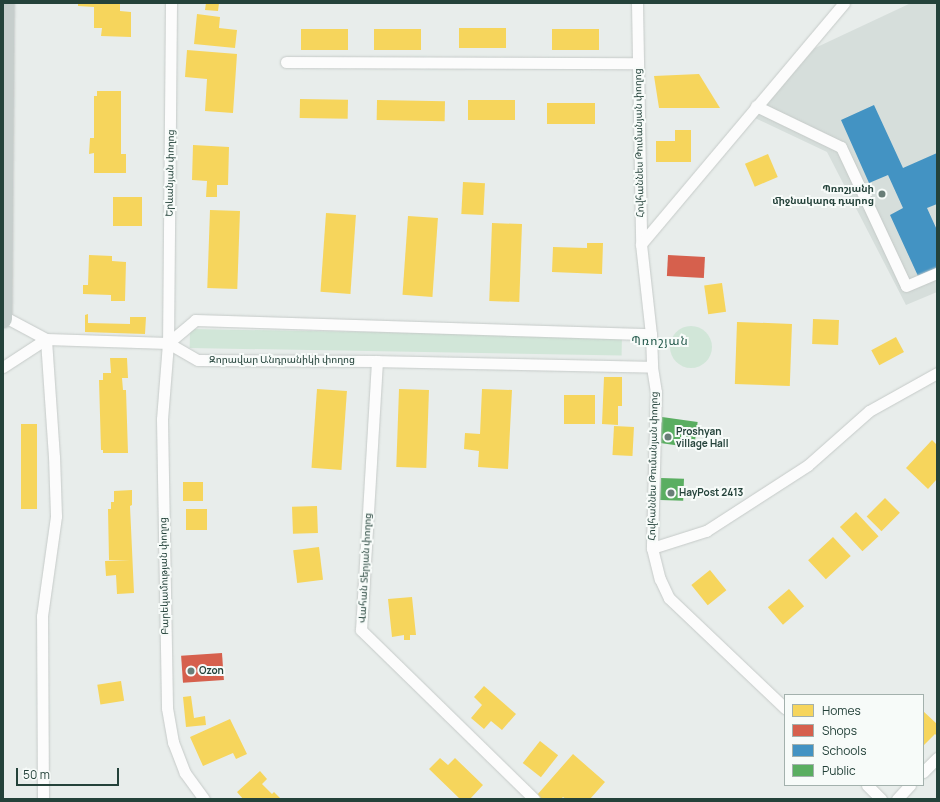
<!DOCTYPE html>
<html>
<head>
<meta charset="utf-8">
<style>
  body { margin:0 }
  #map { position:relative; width:940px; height:802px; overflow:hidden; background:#e8edeb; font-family:Manrope,"Noto Sans Armenian",sans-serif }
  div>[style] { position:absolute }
  .built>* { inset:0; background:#d6dedb }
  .green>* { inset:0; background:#d1e6d8; transform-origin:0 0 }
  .round { border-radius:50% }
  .homes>* { inset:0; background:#f6d55c; transform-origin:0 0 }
  .shops>* { inset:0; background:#d6604d; transform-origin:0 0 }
  .schools>* { inset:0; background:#4393c3 }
  .public>* { inset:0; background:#5aae61; transform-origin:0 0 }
  .roads { filter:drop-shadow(0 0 1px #c5cac8) drop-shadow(0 0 1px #c5cac8) }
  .minor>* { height:11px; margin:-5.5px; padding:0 5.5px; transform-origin:5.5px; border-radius:5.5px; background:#fcfcfc }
  .trunk>* { height:18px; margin:-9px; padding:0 9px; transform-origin:9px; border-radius:9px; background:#c6cecc }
  .dots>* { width:11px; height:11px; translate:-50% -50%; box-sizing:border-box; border:2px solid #f7fbf9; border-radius:50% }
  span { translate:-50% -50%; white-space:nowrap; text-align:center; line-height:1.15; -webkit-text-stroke:4px #f7fbf9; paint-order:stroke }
  .street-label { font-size:10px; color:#24423a }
  .poi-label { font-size:10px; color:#24423a; font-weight:700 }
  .right { translate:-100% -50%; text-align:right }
  .left { translate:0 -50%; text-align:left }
  .quarter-label { font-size:12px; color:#1f5548; letter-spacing:1px }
  .frame { position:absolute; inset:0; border:4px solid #24423a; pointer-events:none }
  .legend { position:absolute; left:784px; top:694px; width:140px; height:92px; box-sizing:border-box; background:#f7fbf9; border:1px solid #a3b1ad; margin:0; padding:5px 7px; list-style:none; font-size:12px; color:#24423a }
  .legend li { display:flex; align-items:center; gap:8px; height:20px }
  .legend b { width:20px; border:1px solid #a3b1ad }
  .scale { position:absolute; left:16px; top:768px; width:103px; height:18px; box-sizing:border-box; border:2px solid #24423a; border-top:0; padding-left:5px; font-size:12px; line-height:14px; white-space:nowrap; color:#24423a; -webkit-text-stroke:3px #f7fbf9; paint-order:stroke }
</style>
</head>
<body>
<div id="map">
  <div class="built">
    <i style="clip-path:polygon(911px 3px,937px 3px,937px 292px,906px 305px,827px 152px,755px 118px,815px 48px)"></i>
  </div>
  <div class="green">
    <i class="round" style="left:670px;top:326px;width:42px;height:42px"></i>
    <i style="left:190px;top:329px;width:432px;height:19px;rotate:1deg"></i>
  </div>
  <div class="homes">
    <i style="clip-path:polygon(78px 3px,120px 3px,120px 11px,131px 12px,131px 37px,101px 36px,102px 28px,94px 28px,94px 7px,78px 6px)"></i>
    <i style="clip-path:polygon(206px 3px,219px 3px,218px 11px,205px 10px)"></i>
    <i style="clip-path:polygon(197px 14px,220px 17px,219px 28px,237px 30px,235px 48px,194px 44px)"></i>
    <i style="left:506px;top:28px;width:20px;height:47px;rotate:90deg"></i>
    <i style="left:301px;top:29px;width:47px;height:21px"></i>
    <i style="left:374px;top:29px;width:47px;height:21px"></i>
    <i style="left:599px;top:29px;width:21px;height:47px;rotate:90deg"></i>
    <i style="clip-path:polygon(187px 50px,237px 54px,233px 113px,205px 111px,207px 79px,185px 77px)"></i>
    <i style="clip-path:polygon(699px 74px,720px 108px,659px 108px,654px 76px)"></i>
    <i style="clip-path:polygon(97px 91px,121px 91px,121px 154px,126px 154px,126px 173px,94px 173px,94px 153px,89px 154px,90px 138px,94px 138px,94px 96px,97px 96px)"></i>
    <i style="left:300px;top:99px;width:48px;height:19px;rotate:1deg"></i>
    <i style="left:377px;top:100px;width:68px;height:20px;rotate:1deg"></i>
    <i style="left:468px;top:100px;width:47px;height:20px"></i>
    <i style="left:595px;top:103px;width:21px;height:48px;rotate:90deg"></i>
    <i style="clip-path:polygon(675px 130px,691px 130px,691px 162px,656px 162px,656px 141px,675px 141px)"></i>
    <i style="clip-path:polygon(193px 145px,229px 147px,228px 185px,217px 185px,217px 197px,206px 197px,207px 181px,192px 180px)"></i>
    <i style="left:768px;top:154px;width:25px;height:25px;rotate:67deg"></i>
    <i style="left:463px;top:182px;width:22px;height:32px;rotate:3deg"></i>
    <i style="left:113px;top:197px;width:29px;height:29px"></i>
    <i style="left:210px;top:210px;width:30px;height:78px;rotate:2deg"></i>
    <i style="left:326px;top:213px;width:30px;height:79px;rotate:4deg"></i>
    <i style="left:408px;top:216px;width:30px;height:79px;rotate:4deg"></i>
    <i style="left:492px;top:223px;width:30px;height:78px;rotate:2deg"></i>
    <i style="clip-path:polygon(587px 243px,603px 243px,602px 274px,552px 272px,553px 247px,587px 248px)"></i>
    <i style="clip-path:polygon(89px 255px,112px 256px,112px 261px,126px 262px,125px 301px,111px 301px,111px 295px,83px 294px,83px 285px,88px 285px)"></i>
    <i style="left:722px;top:283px;width:29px;height:18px;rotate:82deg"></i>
    <i style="clip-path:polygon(88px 314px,88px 323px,130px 324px,130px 317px,146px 317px,145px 334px,85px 332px,85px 315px)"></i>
    <i style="left:813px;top:319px;width:26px;height:25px;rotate:2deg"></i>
    <i style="left:737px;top:322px;width:55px;height:62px;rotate:2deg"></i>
    <i style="left:896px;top:337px;width:17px;height:28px;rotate:62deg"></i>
    <i style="clip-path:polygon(110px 358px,127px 358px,128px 378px,122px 378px,123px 390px,126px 390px,128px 453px,103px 453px,103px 450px,101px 450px,99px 380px,103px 380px,103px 373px,111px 373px)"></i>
    <i style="clip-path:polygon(604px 377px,622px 377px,622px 406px,618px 406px,618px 425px,602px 424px)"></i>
    <i style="left:317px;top:389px;width:30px;height:79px;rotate:4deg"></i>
    <i style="left:399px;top:389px;width:30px;height:78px;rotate:2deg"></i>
    <i style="clip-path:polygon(482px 389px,512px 390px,508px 469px,478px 467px,479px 451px,464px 449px,465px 433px,480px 434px)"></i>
    <i style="left:564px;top:395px;width:31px;height:29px"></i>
    <i style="left:21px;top:424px;width:16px;height:85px"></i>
    <i style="left:614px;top:426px;width:20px;height:29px;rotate:3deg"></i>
    <i style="clip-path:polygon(932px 440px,937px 445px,937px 479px,928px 489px,906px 468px)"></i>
    <i style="left:203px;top:482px;width:19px;height:20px;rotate:90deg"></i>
    <i style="clip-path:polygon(132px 490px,132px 505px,130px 506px,134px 593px,117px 594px,116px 575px,106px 576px,105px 561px,130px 560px,109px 560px,108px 509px,111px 509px,111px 502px,114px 502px,114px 491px)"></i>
    <i style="left:885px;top:498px;width:21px;height:26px;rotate:45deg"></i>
    <i style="left:317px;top:506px;width:27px;height:25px;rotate:88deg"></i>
    <i style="left:186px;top:509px;width:21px;height:21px"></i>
    <i style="left:856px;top:512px;width:33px;height:22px;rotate:47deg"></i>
    <i style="left:833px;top:537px;width:26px;height:34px;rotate:47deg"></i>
    <i style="left:319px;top:547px;width:33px;height:26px;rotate:83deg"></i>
    <i style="left:710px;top:570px;width:26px;height:24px;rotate:51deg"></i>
    <i style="left:789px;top:589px;width:23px;height:28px;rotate:49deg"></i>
    <i style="clip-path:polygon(412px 597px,416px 635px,410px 635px,410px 640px,404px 640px,404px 635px,392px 637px,388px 599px)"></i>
    <i style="left:121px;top:681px;width:20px;height:24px;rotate:81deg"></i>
    <i style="clip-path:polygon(484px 686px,516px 714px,502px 730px,491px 721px,484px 729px,471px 718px,482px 705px,474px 697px)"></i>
    <i style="clip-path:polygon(191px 696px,194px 718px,205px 716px,206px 725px,186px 727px,183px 697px)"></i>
    <i style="clip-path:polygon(923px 711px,937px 724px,937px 736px,935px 734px,924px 745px)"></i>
    <i style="clip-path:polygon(230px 719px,247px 754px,236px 759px,233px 753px,203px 766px,190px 737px)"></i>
    <i style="left:540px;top:741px;width:23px;height:28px;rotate:38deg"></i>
    <i style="clip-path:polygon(573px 754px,605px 782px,590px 799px,566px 799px,563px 797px,561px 799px,542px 799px,537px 795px)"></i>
    <i style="clip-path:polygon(440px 758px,448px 765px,455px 758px,483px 785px,470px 799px,460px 799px,429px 769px)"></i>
    <i style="clip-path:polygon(260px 771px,267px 779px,262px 784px,272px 794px,274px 792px,281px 799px,243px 799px,237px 792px)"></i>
  </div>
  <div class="shops">
    <i style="left:668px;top:255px;width:37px;height:21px;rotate:3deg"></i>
    <i style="left:222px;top:653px;width:27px;height:41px;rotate:86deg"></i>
  </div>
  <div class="schools">
    <i style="clip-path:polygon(874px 105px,903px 168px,937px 153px,937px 204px,927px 208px,937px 230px,937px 268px,918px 276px,890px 215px,903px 208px,888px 175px,869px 183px,841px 120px)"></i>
  </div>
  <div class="public">
    <i style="left:662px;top:417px;width:36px;height:26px;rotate:8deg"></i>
    <i style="left:661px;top:478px;width:23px;height:22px;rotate:2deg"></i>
  </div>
  <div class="roads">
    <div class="minor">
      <i style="left:171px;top:3px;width:340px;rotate:90.5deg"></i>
      <i style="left:168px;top:343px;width:76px;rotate:94.5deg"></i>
      <i style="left:162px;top:419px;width:289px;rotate:89deg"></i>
      <i style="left:167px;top:708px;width:35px;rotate:80deg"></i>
      <i style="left:173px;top:742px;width:33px;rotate:69deg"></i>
      <i style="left:185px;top:773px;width:32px;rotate:54deg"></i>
      <i style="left:637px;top:3px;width:241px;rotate:89deg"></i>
      <i style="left:641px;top:244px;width:91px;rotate:83.7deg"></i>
      <i style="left:651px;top:334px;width:33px;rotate:88deg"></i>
      <i style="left:652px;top:367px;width:25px;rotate:81deg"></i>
      <i style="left:656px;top:392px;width:156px;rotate:91.5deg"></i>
      <i style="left:652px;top:548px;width:32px;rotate:76deg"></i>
      <i style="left:660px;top:579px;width:21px;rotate:65deg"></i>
      <i style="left:669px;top:598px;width:160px;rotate:43.5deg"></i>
      <i style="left:286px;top:62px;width:351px;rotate:0.2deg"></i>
      <i style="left:756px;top:106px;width:94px;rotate:25.8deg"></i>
      <i style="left:841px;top:147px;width:153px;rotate:64.9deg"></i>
      <i style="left:906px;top:286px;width:34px;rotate:-23deg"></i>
      <i style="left:641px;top:244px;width:315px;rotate:-49.9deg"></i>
      <i style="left:3px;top:316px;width:49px;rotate:28.1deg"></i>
      <i style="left:46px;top:339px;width:122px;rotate:1.9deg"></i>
      <i style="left:168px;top:343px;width:34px;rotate:30deg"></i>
      <i style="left:198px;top:360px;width:179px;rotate:0.3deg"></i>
      <i style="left:377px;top:361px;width:275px;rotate:1.2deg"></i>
      <i style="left:168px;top:343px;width:35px;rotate:-40deg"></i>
      <i style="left:195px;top:320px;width:456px;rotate:1.8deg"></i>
      <i style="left:377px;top:361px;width:269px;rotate:93.4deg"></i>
      <i style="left:361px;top:630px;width:242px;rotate:44.3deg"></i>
      <i style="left:3px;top:367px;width:51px;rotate:-33.1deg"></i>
      <i style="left:652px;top:548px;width:57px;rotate:-17.5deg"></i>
      <i style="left:706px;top:531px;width:121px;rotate:-32.9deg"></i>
      <i style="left:808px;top:465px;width:81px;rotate:-41.5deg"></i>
      <i style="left:869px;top:411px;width:78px;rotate:-29.2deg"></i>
      <i style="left:923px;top:772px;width:20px;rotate:-45deg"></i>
      <i style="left:867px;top:785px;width:20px;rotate:45deg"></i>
      <i style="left:43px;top:799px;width:183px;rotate:-90.3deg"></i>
      <i style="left:42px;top:616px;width:101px;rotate:-82deg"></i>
      <i style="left:56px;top:516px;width:59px;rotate:-91.9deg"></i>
      <i style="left:54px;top:457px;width:118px;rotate:-93.9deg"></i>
      <i style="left:897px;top:799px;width:19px;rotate:-47deg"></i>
    </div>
    <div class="trunk">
      <i style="left:3px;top:319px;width:316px;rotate:-89.6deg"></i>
    </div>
  </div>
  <div class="dots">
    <i style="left:882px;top:194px;background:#697e78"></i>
    <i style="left:668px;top:437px;background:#697e78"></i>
    <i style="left:671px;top:493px;background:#697e78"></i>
    <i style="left:191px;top:671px;background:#697e78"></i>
  </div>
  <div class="street-label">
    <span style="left:639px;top:143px;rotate:-91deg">Հովհաննես Թումանյան փողոց</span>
    <span style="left:170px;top:173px;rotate:-89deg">Երևանյան փողոց</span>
    <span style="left:282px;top:360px">Զորավար Անդրանիկի փողոց</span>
    <span style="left:653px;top:466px;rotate:-89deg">Հովհաննես Թումանյան փողոց</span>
    <span style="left:365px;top:568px;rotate:-87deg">Վահան Տերյան փողոց</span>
    <span style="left:164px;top:576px;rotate:-91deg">Բարեկամության փողոց</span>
  </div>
  <div class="poi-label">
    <span class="right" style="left:874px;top:194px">Պռոշյանի<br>միջնակարգ դպրոց</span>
    <span class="left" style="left:676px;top:437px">Proshyan<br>village Hall</span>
    <span class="left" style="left:679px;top:493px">HayPost 2413</span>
    <span class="left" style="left:199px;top:671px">Ozon</span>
  </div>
  <div class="quarter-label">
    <span style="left:660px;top:341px">Պռոշյան</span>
  </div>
  <div class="frame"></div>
  <ul class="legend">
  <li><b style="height:11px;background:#f6d55c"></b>Homes</li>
  <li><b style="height:11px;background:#d6604d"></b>Shops</li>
  <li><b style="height:11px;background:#4393c3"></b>Schools</li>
  <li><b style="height:11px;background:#5aae61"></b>Public</li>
  </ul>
  <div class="scale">50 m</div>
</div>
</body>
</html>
